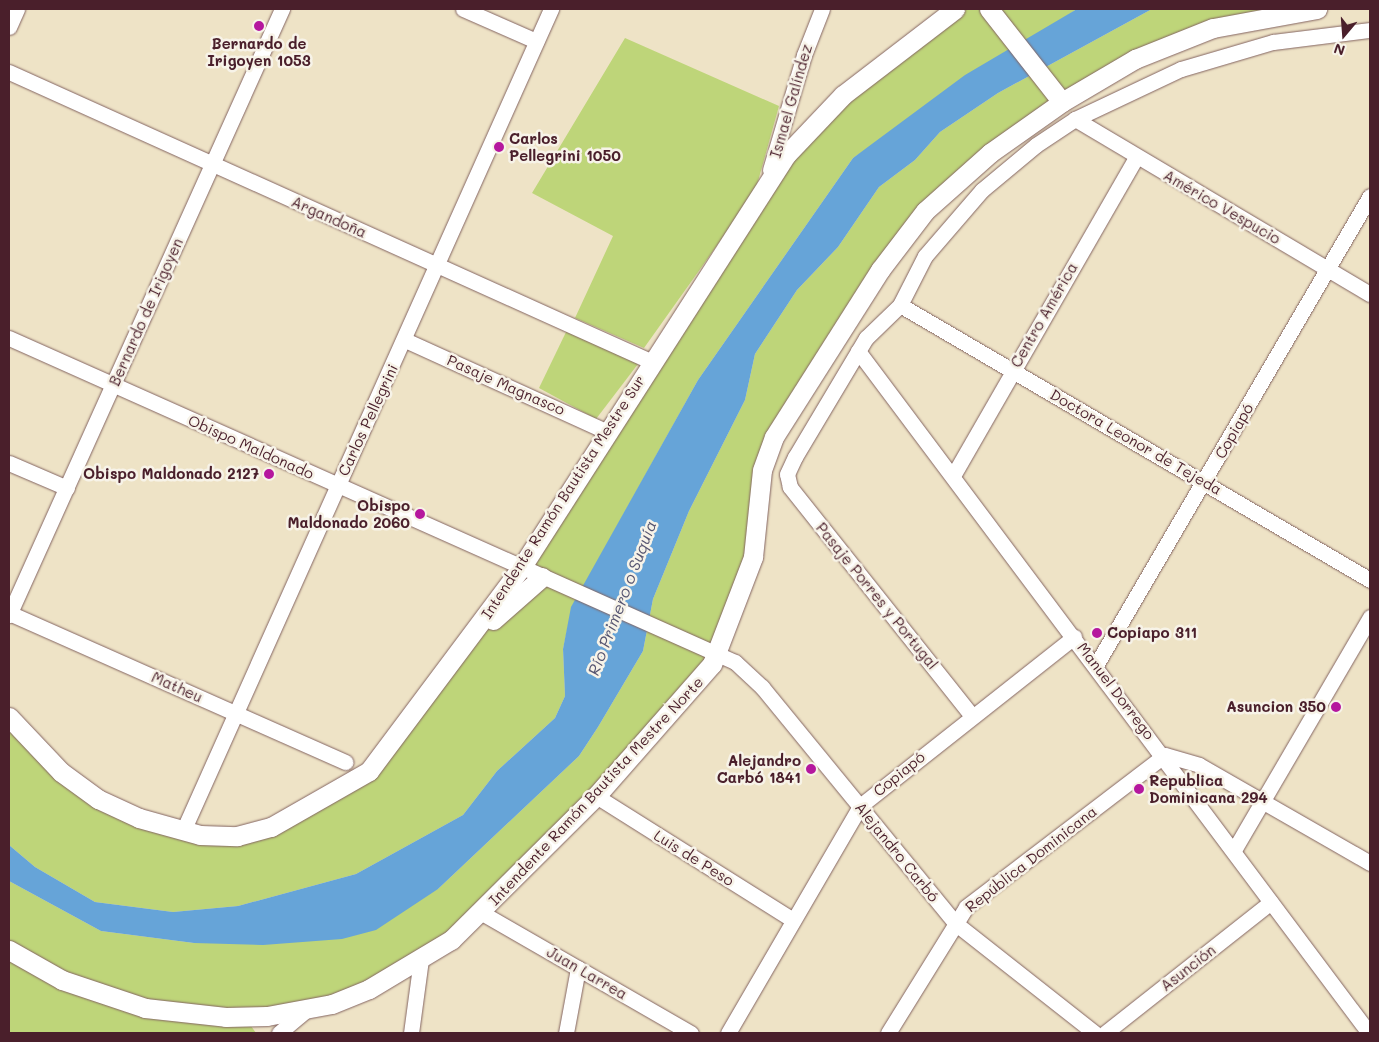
<!DOCTYPE html>
<html>
<head>
<meta charset="utf-8">
<style>
  body { margin:0 }
  #map { position:relative; width:1379px; height:1042px; overflow:hidden; background:#eee3c6; font-family:Mali,sans-serif }
  div>[style] { position:absolute }
  .green>* { inset:0; background:#bed579 }
  .water>* { inset:0; background:#66a4d8 }
  .roads { filter:drop-shadow(0 0 1px #836461) drop-shadow(0 0 1px #836461) }
  .minor>* { height:15px; margin:-7.5px; padding:0 7.5px; transform-origin:7.5px; border-radius:7.5px; background:#fff }
  .major>* { height:19px; margin:-9.5px; padding:0 9.5px; transform-origin:9.5px; border-radius:9.5px; background:#fff }
  .dots>* { width:14px; height:14px; translate:-50% -50%; box-sizing:border-box; border:2px solid #f7f3e8; border-radius:50% }
  span { translate:-50% -50%; white-space:nowrap; text-align:center; line-height:1.15; -webkit-text-stroke:5px #f7f3e8; paint-order:stroke }
  .poi-label { font-size:15px; color:#4a1f2b; font-weight:700 }
  .left { translate:0 -50%; text-align:left }
  .right { translate:-100% -50%; text-align:right }
  .street-label { font-size:15px; color:#4a1f2b }
  .water-label { font-size:16px; color:#555470; font-style:italic }
  .frame { position:absolute; inset:0; border:10px solid #4a1f2b; pointer-events:none }
  .north { position:absolute; left:1319px; top:10px; width:50px; height:50px; -webkit-text-stroke:4px #f7f3e8; paint-order:stroke; rotate:198deg; font-size:14px; font-weight:700; line-height:20px; text-align:center; color:#4a1f2b }
  .north::after { content:''; display:block; margin:auto; width:18px; height:22px; background:#4a1f2b; clip-path:polygon(50% 0,100% 100%,50% 72%,0 100%) }
</style>
</head>
<body>
<div id="map">
  <div class="green">
    <i style="clip-path:polygon(955px 9px,1077px 9px,853px 158px,698px 380px,572px 607px,563px 649px,565px 696px,555px 718px,497px 771px,463px 815px,356px 874px,238px 906px,173px 912px,95px 902px,35px 867px,9px 845px,9px 717px,98px 799px,237px 836px,361px 777px,466px 644px,787px 154px)"></i>
    <i style="clip-path:polygon(1152px 9px,1317px 9px,1135px 59px,940px 196px,774px 437px,758px 535px,718px 653px,451px 940px,305px 1011px,145px 1008px,9px 950px,9px 881px,101px 931px,194px 943px,438px 889px,579px 756px,598px 727px,643px 651px,653px 599px,689px 511px,745px 400px,755px 354px,797px 290px,838px 247px,879px 187px,915px 160px,940px 132px,998px 93px)"></i>
    <i style="clip-path:polygon(625px 38px,779px 106px,755px 192px,644px 348px,575px 318px,613px 236px,532px 193px)"></i>
    <i style="clip-path:polygon(567px 330px,638px 364px,596px 419px,539px 388px)"></i>
    <i style="clip-path:polygon(9px 955px,30px 969px,251px 1026px,256px 1033px,9px 1033px)"></i>
  </div>
  <div class="water">
    <i style="clip-path:polygon(1077px 9px,1152px 9px,998px 93px,940px 132px,915px 160px,879px 187px,838px 247px,797px 290px,755px 354px,745px 400px,689px 511px,653px 599px,643px 651px,598px 727px,579px 756px,438px 889px,376px 930px,342px 939px,263px 945px,194px 943px,101px 931px,9px 881px,9px 845px,35px 867px,95px 902px,173px 912px,238px 906px,356px 874px,463px 815px,497px 771px,555px 718px,565px 696px,563px 649px,571px 607px,698px 380px,853px 158px,965px 75px)"></i>
  </div>
  <div class="roads">
    <div class="minor">
      <i style="left:463px;top:9px;width:80px;rotate:23.7deg"></i>
      <i style="left:9px;top:27px;width:20px;rotate:-66deg"></i>
      <i style="left:9px;top:72px;width:703px;rotate:24.27deg"></i>
      <i style="left:1075px;top:119px;width:343px;rotate:30.7deg"></i>
      <i style="left:770px;top:170px;width:120px;rotate:-73.5deg"></i>
      <i style="left:804px;top:55px;width:49px;rotate:-68.6deg"></i>
      <i style="left:900px;top:305px;width:545px;rotate:30.33deg"></i>
      <i style="left:9px;top:338px;width:795px;rotate:24.05deg"></i>
      <i style="left:735px;top:662px;width:37px;rotate:43deg"></i>
      <i style="left:762px;top:687px;width:305px;rotate:50.7deg"></i>
      <i style="left:955px;top:923px;width:178px;rotate:38.2deg"></i>
      <i style="left:405px;top:340px;width:221px;rotate:24.4deg"></i>
      <i style="left:858px;top:351px;width:852px;rotate:53.16deg"></i>
      <i style="left:9px;top:463px;width:63px;rotate:23.3deg"></i>
      <i style="left:954px;top:474px;width:366px;rotate:-60.1deg"></i>
      <i style="left:9px;top:613px;width:368px;rotate:23.9deg"></i>
      <i style="left:9px;top:615px;width:665px;rotate:-65.75deg"></i>
      <i style="left:1096px;top:665px;width:543px;rotate:-59.71deg"></i>
      <i style="left:972px;top:716px;width:293px;rotate:-128.5deg"></i>
      <i style="left:790px;top:487px;width:13px;rotate:-103deg"></i>
      <i style="left:787px;top:474px;width:19px;rotate:-65deg"></i>
      <i style="left:795px;top:457px;width:139px;rotate:-59.2deg"></i>
      <i style="left:866px;top:338px;width:47px;rotate:-44.1deg"></i>
      <i style="left:900px;top:305px;width:55px;rotate:-63deg"></i>
      <i style="left:925px;top:256px;width:87px;rotate:-49.2deg"></i>
      <i style="left:982px;top:190px;width:70px;rotate:-39.8deg"></i>
      <i style="left:1036px;top:145px;width:47px;rotate:-33.7deg"></i>
      <i style="left:1075px;top:119px;width:117px;rotate:-25.3deg"></i>
      <i style="left:1181px;top:69px;width:96px;rotate:-16.4deg"></i>
      <i style="left:1273px;top:42px;width:98px;rotate:-7.1deg"></i>
      <i style="left:1165px;top:755px;width:35px;rotate:16deg"></i>
      <i style="left:1199px;top:765px;width:197px;rotate:29.8deg"></i>
      <i style="left:596px;top:796px;width:233px;rotate:32.2deg"></i>
      <i style="left:183px;top:831px;width:901px;rotate:-65.88deg"></i>
      <i style="left:1234px;top:850px;width:270px;rotate:-59.7deg"></i>
      <i style="left:482px;top:913px;width:241px;rotate:29.9deg"></i>
      <i style="left:279px;top:1033px;width:34px;rotate:-40deg"></i>
      <i style="left:411px;top:1033px;width:75px;rotate:-82.3deg"></i>
      <i style="left:566px;top:1033px;width:66px;rotate:-79.5deg"></i>
      <i style="left:728px;top:1033px;width:263px;rotate:-59.8deg"></i>
      <i style="left:860px;top:806px;width:273px;rotate:-38.3deg"></i>
      <i style="left:888px;top:1033px;width:148px;rotate:-58.2deg"></i>
      <i style="left:966px;top:907px;width:250px;rotate:-37.4deg"></i>
      <i style="left:1105px;top:1033px;width:211px;rotate:-38.3deg"></i>
    </div>
    <div class="major">
      <i style="left:989px;top:9px;width:118px;rotate:51.9deg"></i>
      <i style="left:493px;top:620px;width:65px;rotate:-41.3deg"></i>
      <i style="left:9px;top:717px;width:76px;rotate:46.6deg"></i>
      <i style="left:61px;top:772px;width:46px;rotate:36.1deg"></i>
      <i style="left:98px;top:799px;width:45px;rotate:24.9deg"></i>
      <i style="left:139px;top:818px;width:63px;rotate:15.6deg"></i>
      <i style="left:200px;top:835px;width:37px;rotate:2deg"></i>
      <i style="left:237px;top:836px;width:35px;rotate:-15deg"></i>
      <i style="left:271px;top:827px;width:113px;rotate:-29.7deg"></i>
      <i style="left:369px;top:771px;width:254px;rotate:-53.2deg"></i>
      <i style="left:521px;top:568px;width:492px;rotate:-57.3deg"></i>
      <i style="left:787px;top:154px;width:81px;rotate:-46.5deg"></i>
      <i style="left:843px;top:95px;width:141px;rotate:-37.5deg"></i>
      <i style="left:9px;top:950px;width:61px;rotate:29.5deg"></i>
      <i style="left:62px;top:980px;width:88px;rotate:18.6deg"></i>
      <i style="left:145px;top:1008px;width:81px;rotate:6.3deg"></i>
      <i style="left:226px;top:1017px;width:41px;rotate:-1.4deg"></i>
      <i style="left:267px;top:1016px;width:66px;rotate:-10.5deg"></i>
      <i style="left:332px;top:1004px;width:40px;rotate:-22deg"></i>
      <i style="left:369px;top:989px;width:96px;rotate:-30.9deg"></i>
      <i style="left:451px;top:940px;width:204px;rotate:-44.8deg"></i>
      <i style="left:596px;top:796px;width:176px;rotate:-48.7deg"></i>
      <i style="left:712px;top:664px;width:115px;rotate:-69deg"></i>
      <i style="left:753px;top:557px;width:87px;rotate:-84.1deg"></i>
      <i style="left:762px;top:470px;width:35px;rotate:-70deg"></i>
      <i style="left:774px;top:437px;width:198px;rotate:-57.6deg"></i>
      <i style="left:880px;top:270px;width:74px;rotate:-52.7deg"></i>
      <i style="left:925px;top:211px;width:87px;rotate:-41.7deg"></i>
      <i style="left:990px;top:153px;width:88px;rotate:-35.3deg"></i>
      <i style="left:1062px;top:102px;width:85px;rotate:-30.5deg"></i>
      <i style="left:1135px;top:59px;width:84px;rotate:-21.7deg"></i>
      <i style="left:1213px;top:28px;width:106px;rotate:-10.4deg"></i>
    </div>
  </div>
  <div class="dots">
    <i style="left:259px;top:26px;background:#b5179e"></i>
    <i style="left:499px;top:147px;background:#b5179e"></i>
    <i style="left:269px;top:474px;background:#b5179e"></i>
    <i style="left:420px;top:514px;background:#b5179e"></i>
    <i style="left:1097px;top:633px;background:#b5179e"></i>
    <i style="left:1336px;top:707px;background:#b5179e"></i>
    <i style="left:811px;top:769px;background:#b5179e"></i>
    <i style="left:1139px;top:789px;background:#b5179e"></i>
  </div>
  <div class="poi-label">
    <span style="left:259px;top:52px">Bernardo de<br>Irigoyen 1053</span>
    <span class="left" style="left:509px;top:147px">Carlos<br>Pellegrini 1050</span>
    <span class="right" style="left:259px;top:474px">Obispo Maldonado 2127</span>
    <span class="right" style="left:410px;top:514px">Obispo<br>Maldonado 2060</span>
    <span class="left" style="left:1107px;top:633px">Copiapo 311</span>
    <span class="right" style="left:1326px;top:707px">Asuncion 350</span>
    <span class="right" style="left:801px;top:769px">Alejandro<br>Carbó 1841</span>
    <span class="left" style="left:1149px;top:789px">Republica<br>Dominicana 294</span>
  </div>
  <div class="street-label">
    <span style="left:791px;top:101px;rotate:-74deg">Ismael Galíndez</span>
    <span style="left:1222px;top:207px;rotate:30deg">Américo Vespucio</span>
    <span style="left:329px;top:217px;rotate:24deg">Argandoña</span>
    <span style="left:146px;top:312px;rotate:-66deg">Bernardo de Irigoyen</span>
    <span style="left:1044px;top:315px;rotate:-60deg">Centro América</span>
    <span style="left:506px;top:385px;rotate:24deg">Pasaje Magnasco</span>
    <span style="left:368px;top:420px;rotate:-65deg">Carlos Pellegrini</span>
    <span style="left:1234px;top:431px;rotate:-60deg">Copiapó</span>
    <span style="left:1136px;top:442px;rotate:30deg">Doctora Leonor de Tejeda</span>
    <span style="left:251px;top:447px;rotate:24deg">Obispo Maldonado</span>
    <span style="left:563px;top:497px;rotate:-57deg">Intendente Ramón Bautista Mestre Sur</span>
    <span style="left:877px;top:596px;rotate:51deg">Pasaje Porres y Portugal</span>
    <span style="left:177px;top:687px;rotate:24deg">Matheu</span>
    <span style="left:1116px;top:691px;rotate:53deg">Manuel Dorrego</span>
    <span style="left:899px;top:774px;rotate:-39deg">Copiapó</span>
    <span style="left:596px;top:791px;rotate:-47deg">Intendente Ramón Bautista Mestre Norte</span>
    <span style="left:897px;top:852px;rotate:51deg">Alejandro Carbó</span>
    <span style="left:694px;top:858px;rotate:32deg">Luis de Peso</span>
    <span style="left:1031px;top:859px;rotate:-38deg">República Dominicana</span>
    <span style="left:1188px;top:968px;rotate:-38deg">Asunción</span>
    <span style="left:587px;top:973px;rotate:30deg">Juan Larrea</span>
  </div>
  <div class="water-label">
    <span style="left:622px;top:598px;rotate:-69deg">Río Primero o Suquía</span>
  </div>
  <div class="frame"></div>
  <div class="north">N</div>
</div>
</body>
</html>
